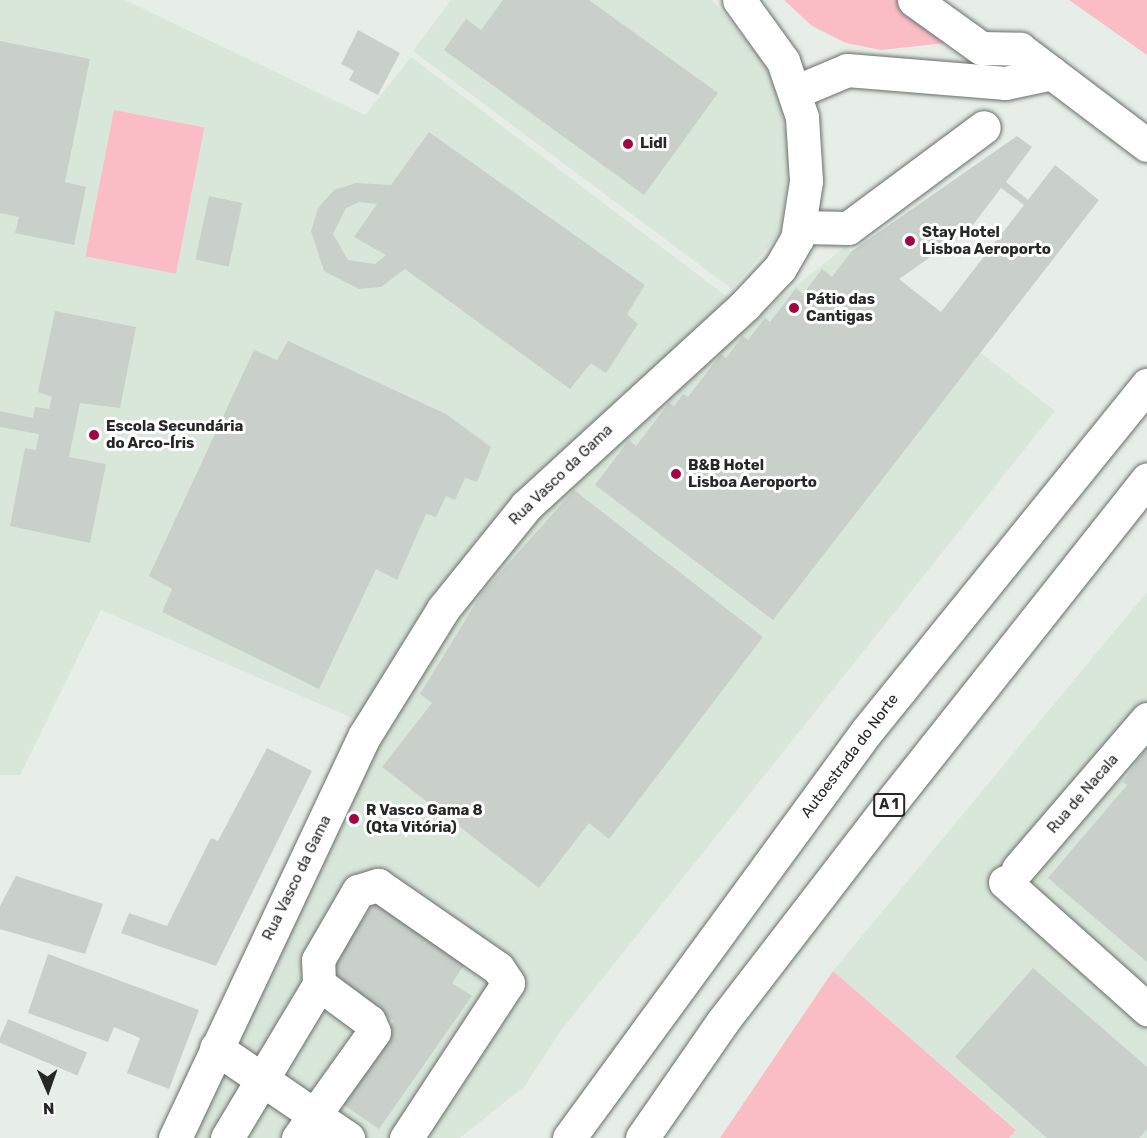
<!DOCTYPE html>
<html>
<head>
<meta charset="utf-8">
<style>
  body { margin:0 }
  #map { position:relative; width:1147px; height:1138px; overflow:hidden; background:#e7eee8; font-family:Rubik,sans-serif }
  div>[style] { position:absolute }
  .built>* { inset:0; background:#d9e6da }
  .green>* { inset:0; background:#fabdc6; transform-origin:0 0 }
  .building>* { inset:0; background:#c9d0ca; transform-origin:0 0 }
  .roads { filter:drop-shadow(0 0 2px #686e69) drop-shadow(0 0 2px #686e69) }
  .minor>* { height:33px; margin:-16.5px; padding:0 16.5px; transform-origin:16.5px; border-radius:16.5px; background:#fff }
  .highway>* { height:33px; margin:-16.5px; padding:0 16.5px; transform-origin:16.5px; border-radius:16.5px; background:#fff }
  .dots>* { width:16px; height:16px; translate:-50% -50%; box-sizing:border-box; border:3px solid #fff; border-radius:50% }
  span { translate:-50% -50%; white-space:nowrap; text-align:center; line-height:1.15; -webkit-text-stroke:6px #fff; paint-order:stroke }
  .shield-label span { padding:2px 4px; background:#fff; border:2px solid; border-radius:4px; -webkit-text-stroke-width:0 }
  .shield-label { font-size:14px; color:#262826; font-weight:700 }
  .poi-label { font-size:15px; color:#262826; font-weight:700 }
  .left { translate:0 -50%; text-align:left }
  .street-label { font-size:15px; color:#262826 }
  .north { position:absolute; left:18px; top:1060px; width:60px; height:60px; -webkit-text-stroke:4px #fff; paint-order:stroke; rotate:178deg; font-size:16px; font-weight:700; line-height:24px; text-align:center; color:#262826 }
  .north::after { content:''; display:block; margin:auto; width:21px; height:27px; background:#262826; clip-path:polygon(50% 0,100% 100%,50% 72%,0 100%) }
</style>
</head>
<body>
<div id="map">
  <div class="built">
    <i style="clip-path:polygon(0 0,125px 0,365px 115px,411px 57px,755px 318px,845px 247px,1055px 411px,559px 1033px,525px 1086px,460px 1138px,193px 1138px,385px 732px,101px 610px,20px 775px,0 775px)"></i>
    <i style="clip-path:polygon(451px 0,712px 0,764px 62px,781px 108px,789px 157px,781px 232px,732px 289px,413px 51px)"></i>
    <i style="clip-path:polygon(1147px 592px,1147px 1138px,1009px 1138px,1016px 1129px,833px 971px)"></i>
  </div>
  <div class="green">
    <i style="clip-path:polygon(784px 0,897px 0,955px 42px,881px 50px,846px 43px,812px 26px)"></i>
    <i style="clip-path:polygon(1069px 0,1147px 0,1147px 55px)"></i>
    <i style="left:114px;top:110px;width:92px;height:149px;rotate:11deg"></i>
    <i style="clip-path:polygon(833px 971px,1016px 1130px,1009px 1138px,720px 1138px)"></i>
  </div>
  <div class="building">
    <i style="clip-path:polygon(503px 0,589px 0,718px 93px,644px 195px,444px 50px,466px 19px,481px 30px)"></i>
    <i style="clip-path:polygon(358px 30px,400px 53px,378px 95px,349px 80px,354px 71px,341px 64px)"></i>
    <i style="clip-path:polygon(0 41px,90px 59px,65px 182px,86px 187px,74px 245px,15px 233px,19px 217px,0 213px)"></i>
    <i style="clip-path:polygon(evenodd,429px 132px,645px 285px,627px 314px,638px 324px,606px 373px,591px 363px,570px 389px,405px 269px,381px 287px,359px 289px,324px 271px,311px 231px,318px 208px,334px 190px,356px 183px,391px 185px,429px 132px,359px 202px,377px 204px,354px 237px,386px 255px,375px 264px,348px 260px,333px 234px,346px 208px,359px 202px)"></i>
    <i style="clip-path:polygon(evenodd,1017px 136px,1032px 147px,1006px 182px,1028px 200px,1055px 165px,1099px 200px,773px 620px,595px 485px,629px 440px,636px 446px,669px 403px,674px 406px,683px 394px,688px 397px,721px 354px,726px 358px,743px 336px,748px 340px,765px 318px,770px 322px,796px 288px,803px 294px,822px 269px,832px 277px,852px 251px,1017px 136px,1001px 188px,1024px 205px,941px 312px,899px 279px,969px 230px,1001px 188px)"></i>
    <i style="left:209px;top:196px;width:34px;height:65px;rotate:12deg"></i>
    <i style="clip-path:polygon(55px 311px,136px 327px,120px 408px,80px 403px,69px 457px,106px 464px,90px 543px,10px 526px,25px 448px,36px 450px,39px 434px,0 427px,0 411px,33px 418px,35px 407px,49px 409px,52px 397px,38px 392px)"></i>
    <i style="clip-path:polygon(288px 341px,446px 414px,491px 447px,477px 482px,465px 478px,455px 500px,446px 496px,436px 517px,426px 514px,397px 580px,376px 569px,319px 689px,162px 612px,172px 589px,149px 576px,254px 350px,277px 360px)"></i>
    <i style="clip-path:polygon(574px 490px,763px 637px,609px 839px,589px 823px,539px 888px,382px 767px,432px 703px,420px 694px,482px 593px)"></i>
    <i style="clip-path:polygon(1147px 747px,1147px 962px,1048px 878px,1127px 785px,1123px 782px)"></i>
    <i style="clip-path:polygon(267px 748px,312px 771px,216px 966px,121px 933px,129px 913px,167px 926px,211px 838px,218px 841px)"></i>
    <i style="clip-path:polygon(16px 876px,103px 904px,85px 954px,0 929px,0 906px)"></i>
    <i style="clip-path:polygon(379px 897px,469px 958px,452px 983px,472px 996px,379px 1129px,338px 1101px,394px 1021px,326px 973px)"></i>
    <i style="clip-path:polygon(48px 954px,199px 1010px,169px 1089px,127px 1073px,140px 1038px,114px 1027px,108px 1042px,28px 1013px)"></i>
    <i style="clip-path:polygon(1033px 968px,1147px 1067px,1147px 1129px,1139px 1138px,1047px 1138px,955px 1057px)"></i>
    <i style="left:8px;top:1019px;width:86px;height:25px;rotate:23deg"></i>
  </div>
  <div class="roads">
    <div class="minor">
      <i style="left:914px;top:0;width:82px;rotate:35.6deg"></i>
      <i style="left:981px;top:48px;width:39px;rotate:1deg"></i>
      <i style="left:1020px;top:49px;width:159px;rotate:37.1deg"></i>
      <i style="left:795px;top:92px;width:56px;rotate:-22.9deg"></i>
      <i style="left:847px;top:70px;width:159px;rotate:4.7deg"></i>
      <i style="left:1005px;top:83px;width:48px;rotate:-12deg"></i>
      <i style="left:801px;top:227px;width:47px;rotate:1.2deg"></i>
      <i style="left:848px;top:228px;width:169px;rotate:-36.6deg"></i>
      <i style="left:1018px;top:869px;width:198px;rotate:-49.3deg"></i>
      <i style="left:1005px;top:882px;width:191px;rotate:41.8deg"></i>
      <i style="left:216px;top:1048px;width:160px;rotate:34.3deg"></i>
      <i style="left:175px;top:1138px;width:446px;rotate:-64.8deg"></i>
      <i style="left:365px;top:735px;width:148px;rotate:-58.2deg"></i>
      <i style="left:443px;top:609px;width:132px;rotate:-51.1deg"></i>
      <i style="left:526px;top:506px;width:297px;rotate:-42.5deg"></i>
      <i style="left:745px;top:305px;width:51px;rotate:-46.6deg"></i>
      <i style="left:780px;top:268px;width:34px;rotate:-60deg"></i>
      <i style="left:797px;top:239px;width:59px;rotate:-81.2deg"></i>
      <i style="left:806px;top:181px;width:64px;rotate:-93.6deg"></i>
      <i style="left:802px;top:117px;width:59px;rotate:-108.7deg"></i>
      <i style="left:783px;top:61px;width:75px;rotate:-125.8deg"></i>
      <i style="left:227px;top:1138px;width:179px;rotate:-59.1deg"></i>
      <i style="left:319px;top:984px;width:24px;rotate:-92deg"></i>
      <i style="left:318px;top:960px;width:80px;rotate:-59.9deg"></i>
      <i style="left:358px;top:891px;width:21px;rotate:-17deg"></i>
      <i style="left:378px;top:885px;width:146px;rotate:34.7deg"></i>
      <i style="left:498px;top:968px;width:18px;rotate:56deg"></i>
      <i style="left:508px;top:983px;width:186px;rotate:123.3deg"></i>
      <i style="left:298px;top:1138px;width:130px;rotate:-54.4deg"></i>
      <i style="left:374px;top:1032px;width:12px;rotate:-114deg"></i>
      <i style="left:369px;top:1021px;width:62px;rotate:-143.5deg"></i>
    </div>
    <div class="highway">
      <i style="left:569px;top:1138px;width:503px;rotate:-53.81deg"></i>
      <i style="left:866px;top:732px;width:447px;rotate:-51deg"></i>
      <i style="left:642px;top:1138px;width:142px;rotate:-55.3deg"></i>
      <i style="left:723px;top:1021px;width:279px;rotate:-52.4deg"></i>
      <i style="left:893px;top:800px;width:409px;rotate:-51.6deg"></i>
    </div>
  </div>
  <div class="dots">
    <i style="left:628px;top:144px;background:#a30742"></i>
    <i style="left:910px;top:241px;background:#a30742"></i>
    <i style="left:794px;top:308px;background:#a30742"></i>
    <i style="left:94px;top:435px;background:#a30742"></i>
    <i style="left:676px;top:474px;background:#a30742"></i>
    <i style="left:354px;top:819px;background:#a30742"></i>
  </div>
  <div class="shield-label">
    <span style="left:889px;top:805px">A 1</span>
  </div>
  <div class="poi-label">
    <span class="left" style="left:640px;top:144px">Lidl</span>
    <span class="left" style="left:922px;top:241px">Stay Hotel<br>Lisboa Aeroporto</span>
    <span class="left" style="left:806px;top:308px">Pátio das<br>Cantigas</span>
    <span class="left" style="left:106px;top:435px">Escola Secundária<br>do Arco-Íris</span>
    <span class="left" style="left:688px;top:474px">B&amp;B Hotel<br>Lisboa Aeroporto</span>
    <span class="left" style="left:366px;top:819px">R Vasco Gama 8<br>(Qta Vitória)</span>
  </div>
  <div class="street-label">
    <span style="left:561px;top:475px;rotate:-44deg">Rua Vasco da Gama</span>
    <span style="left:850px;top:756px;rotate:-53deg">Autoestrada do Norte</span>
    <span style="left:1083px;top:794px;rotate:-49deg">Rua de Nacala</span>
    <span style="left:297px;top:878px;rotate:-64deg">Rua Vasco da Gama</span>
  </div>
  <div class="north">N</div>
</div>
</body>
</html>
